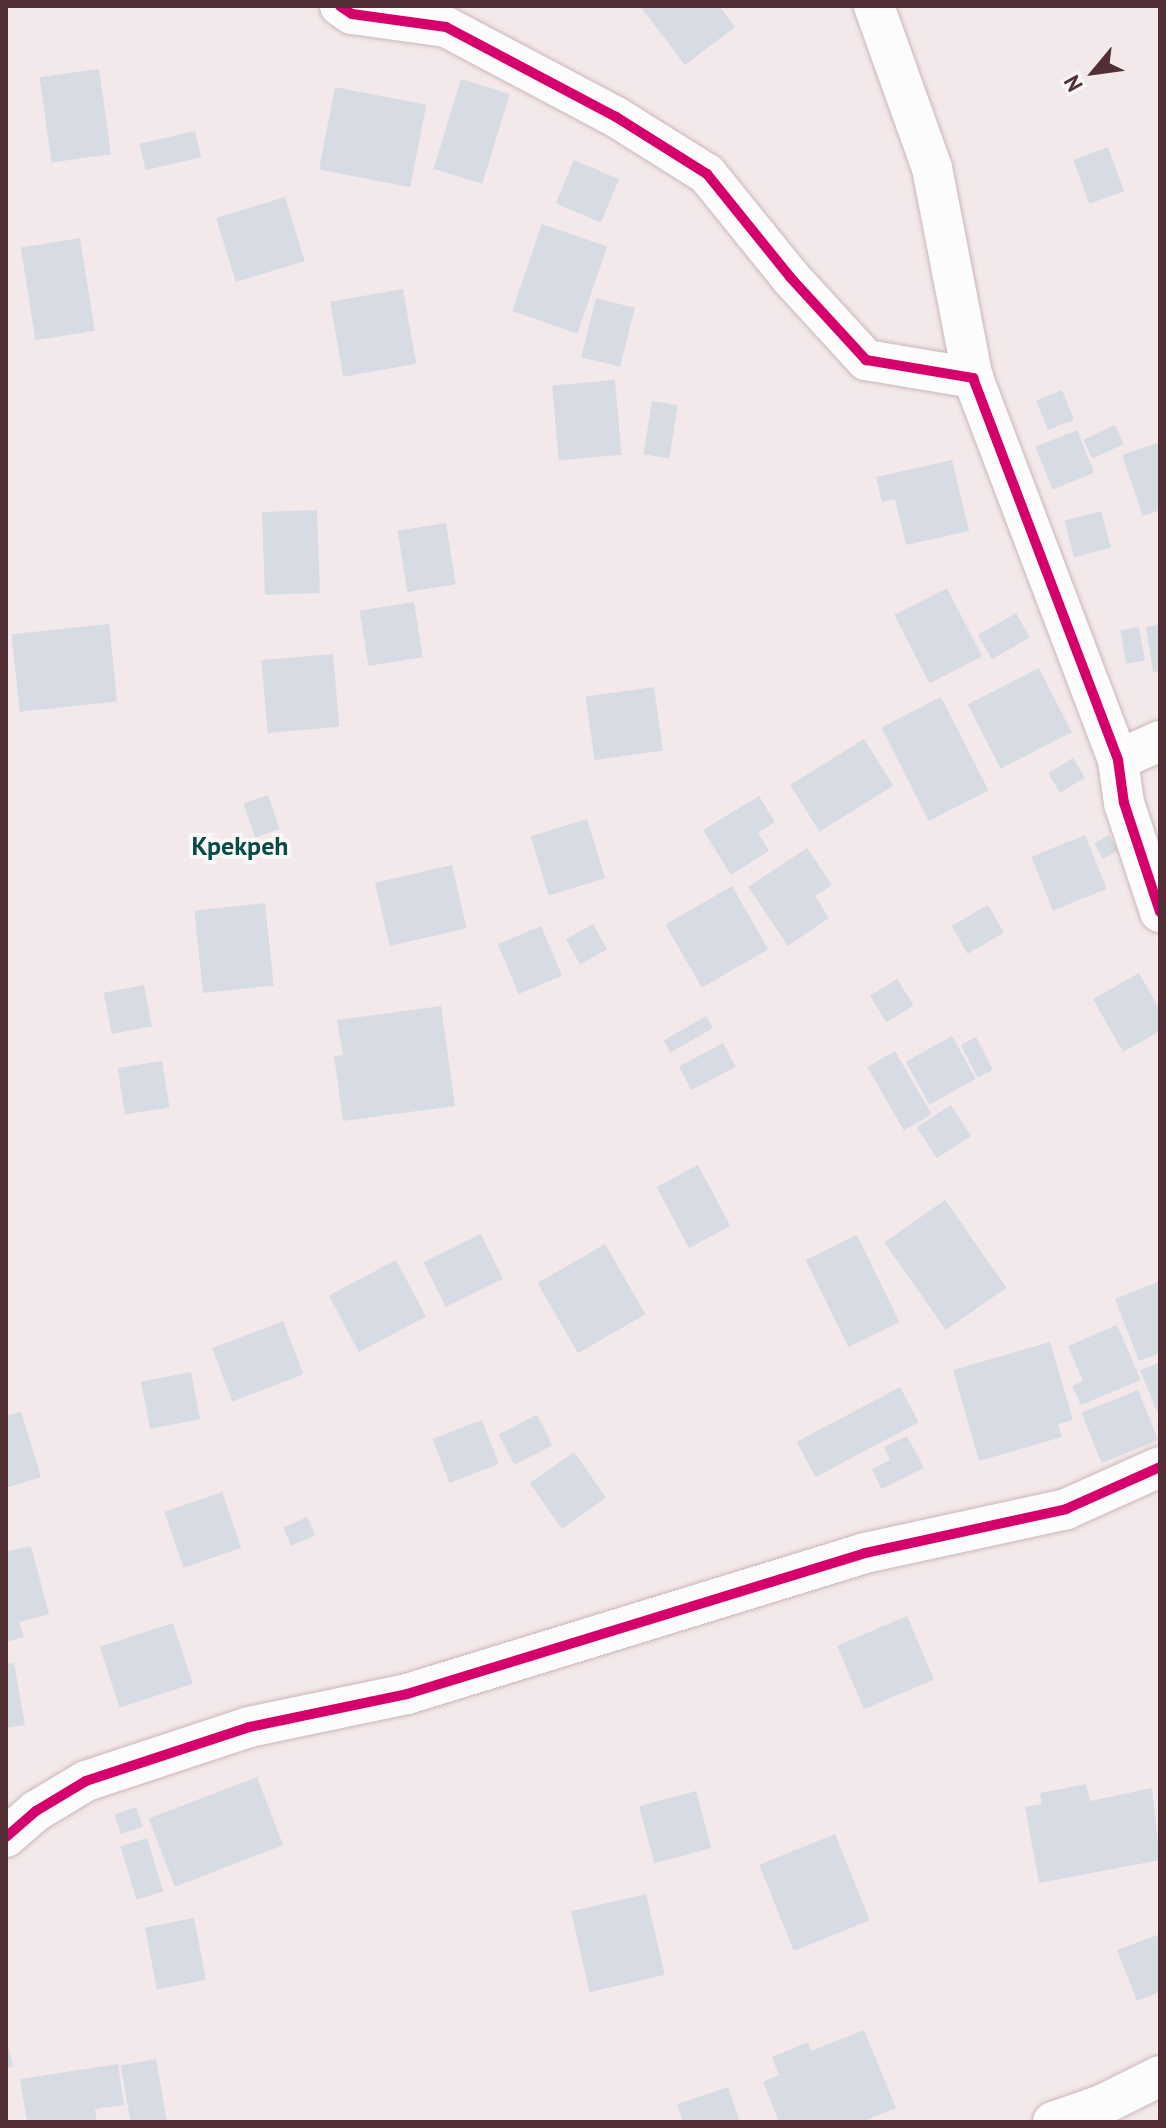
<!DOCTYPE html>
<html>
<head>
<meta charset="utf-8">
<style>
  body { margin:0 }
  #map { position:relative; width:1166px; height:2128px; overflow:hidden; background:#f4e9ea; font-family:"PT Sans",sans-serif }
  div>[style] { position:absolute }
  .building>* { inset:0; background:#d7dbe4; transform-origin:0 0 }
  .roads { filter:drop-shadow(0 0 2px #cbb6ba) drop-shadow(0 0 2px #cbb6ba) }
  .minor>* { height:40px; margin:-20px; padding:0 20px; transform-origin:20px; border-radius:20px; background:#fdfcfc }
  .cycleway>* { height:10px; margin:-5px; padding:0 5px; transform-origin:5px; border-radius:5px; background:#d6006c }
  span { translate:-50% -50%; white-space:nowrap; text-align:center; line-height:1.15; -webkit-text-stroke:8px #f8f8f8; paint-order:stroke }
  .neighbourhood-label { font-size:26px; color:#0a4a47; font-weight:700 }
  .frame { position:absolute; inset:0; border:8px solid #522f35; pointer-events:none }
  .north { position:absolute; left:1054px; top:32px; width:80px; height:80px; -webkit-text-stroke:6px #f8f8f8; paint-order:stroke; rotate:241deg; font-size:22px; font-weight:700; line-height:32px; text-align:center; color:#522f35 }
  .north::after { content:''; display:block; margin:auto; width:28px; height:36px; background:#522f35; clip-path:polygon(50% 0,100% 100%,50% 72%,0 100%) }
</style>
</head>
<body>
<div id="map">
  <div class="building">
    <i style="clip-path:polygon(640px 6px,719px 6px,735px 27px,685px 65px)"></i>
    <i style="left:99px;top:69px;width:86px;height:60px;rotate:82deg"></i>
    <i style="left:461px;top:79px;width:51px;height:94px;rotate:17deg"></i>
    <i style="left:335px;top:87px;width:93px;height:84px;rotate:11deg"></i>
    <i style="left:195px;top:131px;width:27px;height:57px;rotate:77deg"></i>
    <i style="left:1108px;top:147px;width:47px;height:37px;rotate:70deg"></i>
    <i style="left:574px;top:160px;width:49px;height:47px;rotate:23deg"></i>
    <i style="left:285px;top:197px;width:67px;height:72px;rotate:73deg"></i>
    <i style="left:542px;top:224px;width:69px;height:92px;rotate:19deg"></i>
    <i style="left:80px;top:238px;width:94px;height:60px;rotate:81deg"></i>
    <i style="left:403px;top:289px;width:76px;height:74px;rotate:80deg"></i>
    <i style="left:596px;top:298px;width:40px;height:61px;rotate:14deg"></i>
    <i style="left:615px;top:380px;width:75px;height:63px;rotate:85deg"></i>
    <i style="left:1062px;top:390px;width:32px;height:28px;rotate:68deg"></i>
    <i style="left:652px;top:401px;width:26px;height:54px;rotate:9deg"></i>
    <i style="left:1115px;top:425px;width:21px;height:35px;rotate:65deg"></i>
    <i style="left:1077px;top:430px;width:46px;height:45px;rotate:68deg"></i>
    <i style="clip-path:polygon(1160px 442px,1160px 510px,1143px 516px,1122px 455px)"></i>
    <i style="clip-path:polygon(952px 460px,969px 531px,906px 545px,895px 499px,882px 502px,876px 477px)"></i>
    <i style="left:317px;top:510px;width:83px;height:55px;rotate:88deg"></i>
    <i style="left:1101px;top:511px;width:38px;height:38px;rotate:75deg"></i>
    <i style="left:446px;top:523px;width:62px;height:49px;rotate:81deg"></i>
    <i style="left:947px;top:588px;width:77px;height:59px;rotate:63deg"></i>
    <i style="left:414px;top:602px;width:56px;height:55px;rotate:81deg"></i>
    <i style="left:1016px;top:613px;width:28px;height:44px;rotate:60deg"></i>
    <i style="left:109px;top:624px;width:78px;height:98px;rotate:84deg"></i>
    <i style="clip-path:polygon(1160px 624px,1160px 671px,1153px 672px,1146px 627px)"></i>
    <i style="left:1139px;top:627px;width:34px;height:19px;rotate:80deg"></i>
    <i style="left:333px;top:654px;width:73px;height:72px;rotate:85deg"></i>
    <i style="left:1039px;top:668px;width:72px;height:80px;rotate:63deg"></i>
    <i style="left:654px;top:687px;width:64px;height:69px;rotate:82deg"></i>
    <i style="left:941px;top:697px;width:105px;height:67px;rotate:63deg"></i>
    <i style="left:864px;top:739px;width:55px;height:87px;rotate:58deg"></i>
    <i style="left:1073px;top:758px;width:23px;height:29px;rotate:59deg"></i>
    <i style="left:268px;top:795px;width:36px;height:26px;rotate:71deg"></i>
    <i style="clip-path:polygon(759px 796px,775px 822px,758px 833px,769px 851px,731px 875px,703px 830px)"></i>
    <i style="left:587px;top:819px;width:62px;height:59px;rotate:73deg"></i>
    <i style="left:1085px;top:835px;width:58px;height:58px;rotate:68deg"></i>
    <i style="left:1109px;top:835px;width:18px;height:17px;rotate:61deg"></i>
    <i style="clip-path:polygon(807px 848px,832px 885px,815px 896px,829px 918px,788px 946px,748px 887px)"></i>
    <i style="left:452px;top:865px;width:65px;height:79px;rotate:77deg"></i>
    <i style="left:732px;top:886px;width:73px;height:77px;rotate:60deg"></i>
    <i style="left:265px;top:903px;width:83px;height:71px;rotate:84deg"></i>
    <i style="left:988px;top:905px;width:32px;height:42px;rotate:60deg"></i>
    <i style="left:593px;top:924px;width:29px;height:31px;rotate:61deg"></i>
    <i style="left:541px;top:926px;width:54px;height:47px;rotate:67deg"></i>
    <i style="clip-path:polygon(1139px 973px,1160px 1010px,1160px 1031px,1123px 1052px,1093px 999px)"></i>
    <i style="left:897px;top:979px;width:31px;height:32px;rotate:58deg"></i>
    <i style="left:144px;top:985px;width:42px;height:41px;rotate:79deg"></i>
    <i style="clip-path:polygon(441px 1006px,455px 1106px,343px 1121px,334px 1056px,343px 1055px,337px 1020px)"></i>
    <i style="left:706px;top:1016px;width:14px;height:49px;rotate:60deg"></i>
    <i style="left:952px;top:1036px;width:49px;height:53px;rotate:61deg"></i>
    <i style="left:976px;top:1037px;width:37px;height:17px;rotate:63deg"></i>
    <i style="left:723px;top:1043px;width:27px;height:50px;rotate:62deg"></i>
    <i style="left:895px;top:1051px;width:73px;height:32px;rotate:60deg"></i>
    <i style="left:162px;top:1061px;width:47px;height:45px;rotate:81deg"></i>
    <i style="left:951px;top:1105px;width:37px;height:41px;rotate:57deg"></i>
    <i style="left:698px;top:1165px;width:69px;height:47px;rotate:62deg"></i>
    <i style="left:945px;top:1200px;width:107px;height:74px;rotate:55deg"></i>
    <i style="left:481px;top:1234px;width:50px;height:64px;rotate:64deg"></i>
    <i style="left:857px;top:1235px;width:97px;height:57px;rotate:64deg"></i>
    <i style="left:605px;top:1244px;width:81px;height:78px;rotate:60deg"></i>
    <i style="left:396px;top:1260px;width:64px;height:76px;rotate:62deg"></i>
    <i style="clip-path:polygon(1160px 1281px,1160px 1353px,1139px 1361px,1115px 1299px)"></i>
    <i style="left:283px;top:1321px;width:57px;height:76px;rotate:69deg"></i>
    <i style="clip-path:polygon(1117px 1325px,1141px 1380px,1081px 1405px,1072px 1386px,1083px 1381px,1068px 1346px)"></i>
    <i style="clip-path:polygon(1050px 1342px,1073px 1420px,1058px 1424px,1062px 1437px,979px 1461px,953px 1370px)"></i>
    <i style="clip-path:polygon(1160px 1362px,1160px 1419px,1140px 1370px)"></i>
    <i style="left:191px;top:1372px;width:48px;height:51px;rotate:79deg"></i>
    <i style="left:900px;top:1387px;width:40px;height:117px;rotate:62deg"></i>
    <i style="left:1138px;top:1390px;width:54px;height:61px;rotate:68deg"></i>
    <i style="clip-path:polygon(21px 1412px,41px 1477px,6px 1488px,6px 1416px)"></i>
    <i style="left:537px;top:1415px;width:34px;height:43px;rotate:63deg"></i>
    <i style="left:482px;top:1420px;width:47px;height:53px;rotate:69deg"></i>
    <i style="clip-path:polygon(907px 1436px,924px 1468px,881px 1489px,872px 1469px,890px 1460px,884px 1447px)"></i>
    <i style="left:574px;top:1452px;width:56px;height:54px;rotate:55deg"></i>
    <i style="left:222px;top:1492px;width:59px;height:61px;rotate:71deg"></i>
    <i style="left:307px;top:1517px;width:20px;height:26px;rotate:66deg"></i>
    <i style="clip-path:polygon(31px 1546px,49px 1614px,19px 1622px,24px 1637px,6px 1642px,6px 1552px)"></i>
    <i style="left:907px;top:1616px;width:69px;height:76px;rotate:67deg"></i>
    <i style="left:173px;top:1623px;width:64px;height:77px;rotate:72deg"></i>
    <i style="clip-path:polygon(14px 1663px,25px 1725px,6px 1728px,6px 1664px)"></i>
    <i style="left:257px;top:1777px;width:73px;height:116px;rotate:69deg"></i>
    <i style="clip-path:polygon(1086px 1784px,1090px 1801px,1152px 1788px,1160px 1860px,1039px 1883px,1025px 1807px,1042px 1804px,1040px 1793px)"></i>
    <i style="left:696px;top:1791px;width:59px;height:59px;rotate:75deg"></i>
    <i style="left:136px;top:1807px;width:21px;height:23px;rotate:71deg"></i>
    <i style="left:835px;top:1834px;width:93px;height:82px;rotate:68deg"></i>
    <i style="left:147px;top:1838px;width:56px;height:28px;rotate:73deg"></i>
    <i style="left:646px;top:1894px;width:83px;height:77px;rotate:77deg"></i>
    <i style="left:194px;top:1918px;width:63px;height:50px;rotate:79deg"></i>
    <i style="clip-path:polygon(1160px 1934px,1160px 1992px,1137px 2001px,1117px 1950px)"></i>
    <i style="clip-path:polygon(864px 2030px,896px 2108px,862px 2122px,779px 2122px,763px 2082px,779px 2075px,772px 2057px,808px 2042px,811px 2051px)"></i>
    <i style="clip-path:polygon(6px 2038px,13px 2067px,6px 2068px)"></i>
    <i style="left:156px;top:2059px;width:64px;height:36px;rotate:80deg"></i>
    <i style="clip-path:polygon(118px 2064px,124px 2105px,95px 2109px,97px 2122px,27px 2122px,20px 2079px)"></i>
    <i style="clip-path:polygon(728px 2087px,740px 2122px,683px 2122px,677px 2104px)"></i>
  </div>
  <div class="roads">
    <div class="minor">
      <i style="left:340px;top:6px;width:14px;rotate:34deg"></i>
      <i style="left:352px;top:14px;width:95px;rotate:7.9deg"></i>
      <i style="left:446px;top:27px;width:192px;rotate:27.9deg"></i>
      <i style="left:616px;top:117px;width:107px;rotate:32.1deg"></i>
      <i style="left:707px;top:174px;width:132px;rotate:51.1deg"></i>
      <i style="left:790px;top:277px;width:113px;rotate:47.5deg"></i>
      <i style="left:866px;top:360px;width:109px;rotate:9.5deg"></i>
      <i style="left:973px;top:378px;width:409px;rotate:69.2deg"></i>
      <i style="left:1118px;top:760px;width:43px;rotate:82.1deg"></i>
      <i style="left:1124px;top:803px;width:115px;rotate:71.7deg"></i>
      <i style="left:874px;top:6px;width:172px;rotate:70.3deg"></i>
      <i style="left:932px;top:168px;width:214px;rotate:79deg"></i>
      <i style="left:1118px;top:760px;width:46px;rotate:-24.3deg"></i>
      <i style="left:6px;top:1837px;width:40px;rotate:-41deg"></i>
      <i style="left:36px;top:1811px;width:58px;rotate:-31deg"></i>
      <i style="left:86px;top:1781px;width:172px;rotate:-18.3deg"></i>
      <i style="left:249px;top:1727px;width:161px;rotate:-11.8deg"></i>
      <i style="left:407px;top:1694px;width:479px;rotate:-17.1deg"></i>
      <i style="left:865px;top:1553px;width:206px;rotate:-12.3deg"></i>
      <i style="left:1066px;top:1509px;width:103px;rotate:-24.1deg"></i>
      <i style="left:1053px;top:2122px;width:52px;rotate:-19.1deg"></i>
      <i style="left:1102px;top:2105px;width:65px;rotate:-26.6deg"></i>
    </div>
  </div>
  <div class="cycleway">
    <i style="left:340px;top:6px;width:14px;rotate:34deg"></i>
    <i style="left:352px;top:14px;width:95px;rotate:7.9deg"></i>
    <i style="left:446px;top:27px;width:192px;rotate:27.9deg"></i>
    <i style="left:616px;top:117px;width:107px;rotate:32.1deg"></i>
    <i style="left:707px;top:174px;width:132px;rotate:51.1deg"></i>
    <i style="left:790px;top:277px;width:113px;rotate:47.5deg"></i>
    <i style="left:866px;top:360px;width:109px;rotate:9.5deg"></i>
    <i style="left:973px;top:378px;width:409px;rotate:69.2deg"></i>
    <i style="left:1118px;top:760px;width:43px;rotate:82.1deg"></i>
    <i style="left:1124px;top:803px;width:115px;rotate:71.7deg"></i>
    <i style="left:6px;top:1837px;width:40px;rotate:-41deg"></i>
    <i style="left:36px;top:1811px;width:58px;rotate:-31deg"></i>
    <i style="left:86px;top:1781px;width:172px;rotate:-18.3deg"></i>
    <i style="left:249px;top:1727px;width:161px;rotate:-11.8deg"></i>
    <i style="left:407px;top:1694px;width:479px;rotate:-17.1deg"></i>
    <i style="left:865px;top:1553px;width:206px;rotate:-12.3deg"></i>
    <i style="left:1066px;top:1509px;width:103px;rotate:-24.1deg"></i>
  </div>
  <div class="neighbourhood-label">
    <span style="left:240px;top:846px">Kpekpeh</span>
  </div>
  <div class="frame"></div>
  <div class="north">N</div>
</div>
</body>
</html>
